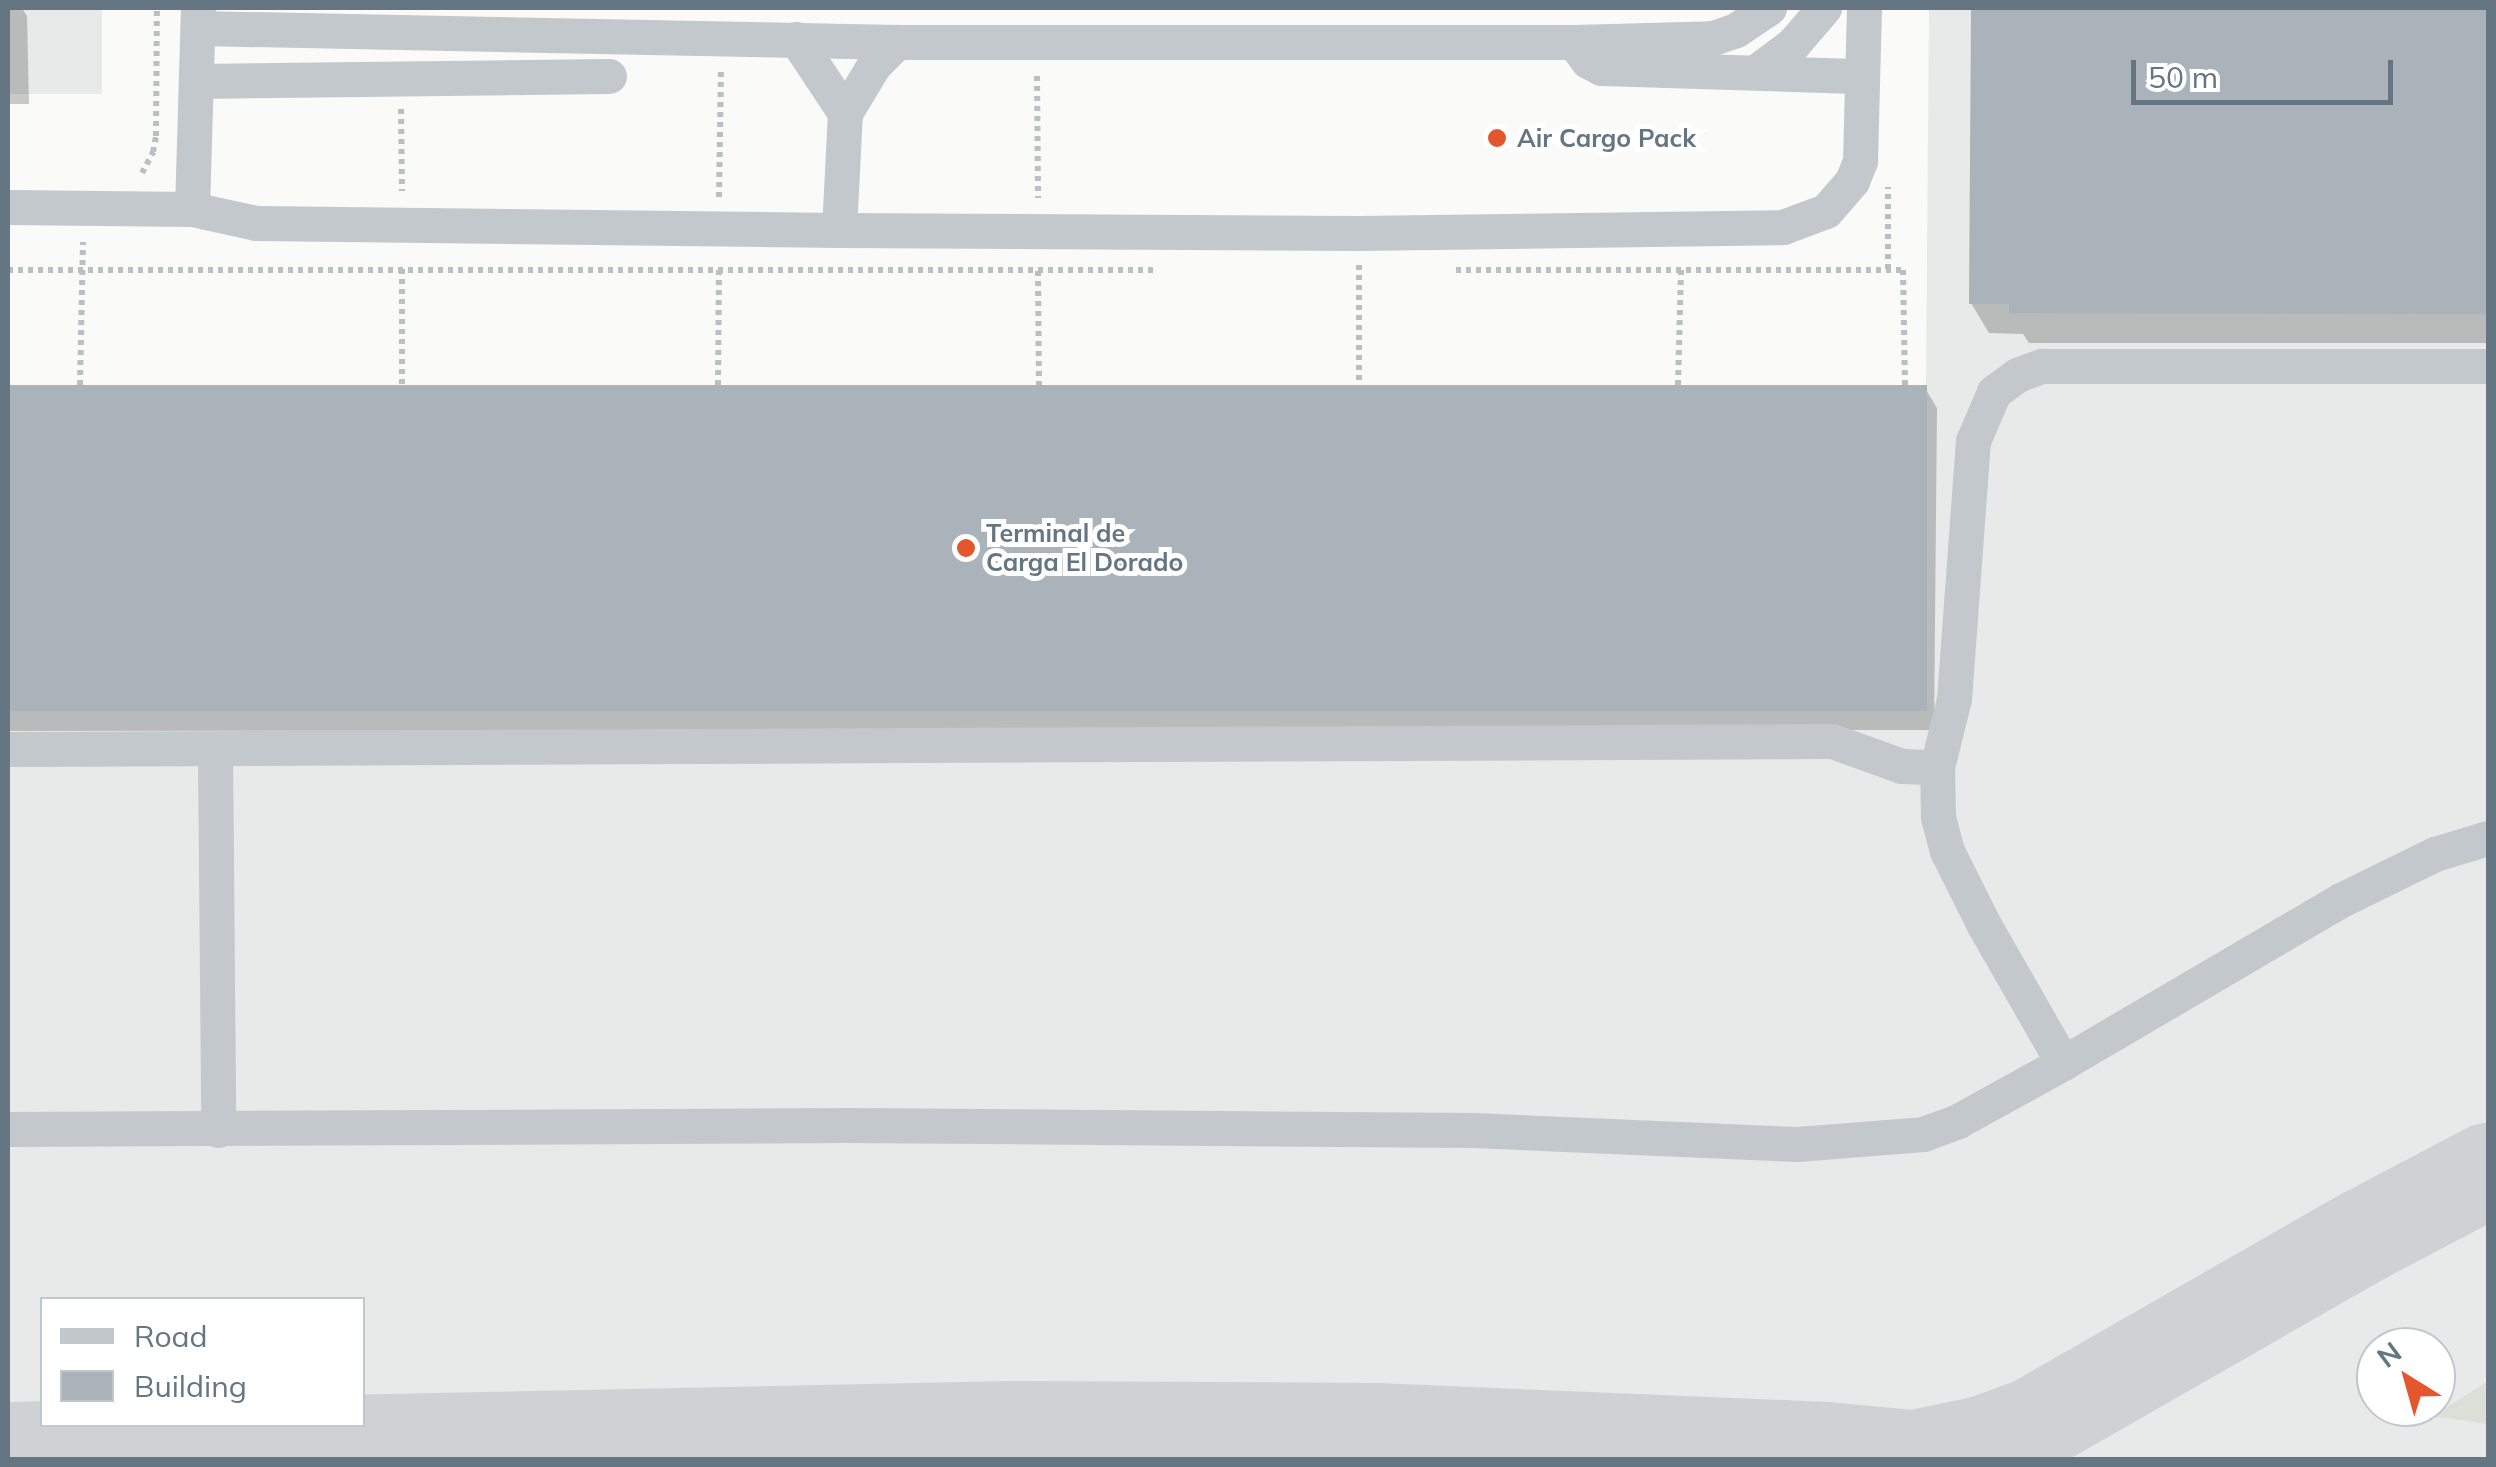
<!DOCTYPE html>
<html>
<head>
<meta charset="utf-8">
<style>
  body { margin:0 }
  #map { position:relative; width:2496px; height:1467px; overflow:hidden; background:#fafaf8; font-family:Mulish,sans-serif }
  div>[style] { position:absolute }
  .built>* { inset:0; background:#e8e9e9; transform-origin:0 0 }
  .green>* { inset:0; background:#dadfd7 }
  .shadow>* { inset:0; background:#0003 }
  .taxiway>* { height:95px; margin:-47.5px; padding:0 47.5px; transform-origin:47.5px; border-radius:47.5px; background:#ced2d4 }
  .building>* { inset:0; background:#aab3b9; transform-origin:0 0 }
  .path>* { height:6px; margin-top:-3px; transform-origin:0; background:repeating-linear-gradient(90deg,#bbbfc2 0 5px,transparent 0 10px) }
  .minor>* { height:35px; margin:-17.5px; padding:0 17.5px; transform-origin:17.5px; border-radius:17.5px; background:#c3c8cc }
  .dots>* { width:28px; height:28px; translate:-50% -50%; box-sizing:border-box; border:5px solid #fff; border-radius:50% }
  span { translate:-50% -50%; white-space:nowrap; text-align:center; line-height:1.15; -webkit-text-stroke:10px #fff; paint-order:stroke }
  .poi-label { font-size:25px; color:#657683; font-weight:700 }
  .left { translate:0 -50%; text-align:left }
  .frame { position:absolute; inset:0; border:10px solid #657683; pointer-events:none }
  .legend { position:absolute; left:40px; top:1297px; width:325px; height:130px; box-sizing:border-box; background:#fff; border:2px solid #c1c8cd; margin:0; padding:12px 18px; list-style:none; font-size:30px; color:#657683 }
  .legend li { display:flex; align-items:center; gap:20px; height:50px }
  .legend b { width:50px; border:2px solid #c1c8cd }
  .north { position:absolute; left:2356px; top:1327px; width:100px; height:100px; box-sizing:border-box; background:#fff; border:2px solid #c1c8cd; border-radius:50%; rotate:323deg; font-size:28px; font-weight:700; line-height:40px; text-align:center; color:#657683 }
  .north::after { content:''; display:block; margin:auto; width:35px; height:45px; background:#e4572e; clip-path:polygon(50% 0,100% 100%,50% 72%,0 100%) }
  .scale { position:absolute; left:2131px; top:60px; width:262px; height:45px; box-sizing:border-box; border:5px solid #657683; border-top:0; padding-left:12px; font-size:30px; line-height:35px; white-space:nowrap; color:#657683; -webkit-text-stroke:8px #fff; paint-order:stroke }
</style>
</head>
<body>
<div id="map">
  <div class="built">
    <i style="left:8px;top:8px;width:94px;height:86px"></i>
    <i style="clip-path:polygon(evenodd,1929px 8px,2488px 8px,2488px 1459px,8px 1459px,8px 385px,1926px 385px,1929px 8px,42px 1300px,362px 1300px,362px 1424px,42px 1424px,42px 1300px,1929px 8px,2376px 1347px,2436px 1347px,2436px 1407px,2376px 1407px,2376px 1347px)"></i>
  </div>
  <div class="green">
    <i style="clip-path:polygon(2488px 1381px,2488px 1424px,2433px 1416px)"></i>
  </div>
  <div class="shadow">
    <i style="clip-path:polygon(8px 8px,22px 8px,27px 16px,29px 104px,8px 104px)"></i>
    <i style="clip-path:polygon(1973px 8px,2488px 8px,2488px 343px,2029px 343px,2023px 334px,1989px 333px,1971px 303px)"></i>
    <i style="clip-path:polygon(8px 388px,1925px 388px,1937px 408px,1934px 730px,8px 731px)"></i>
  </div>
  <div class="taxiway">
    <i style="left:8px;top:1449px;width:1003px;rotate:-1.2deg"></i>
    <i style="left:1011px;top:1428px;width:364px;rotate:0.3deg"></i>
    <i style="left:1375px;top:1430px;width:451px;rotate:2.4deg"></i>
    <i style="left:1826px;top:1449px;width:119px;rotate:5.3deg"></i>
    <i style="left:1924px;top:1455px;width:59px;rotate:-11.7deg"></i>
    <i style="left:1982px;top:1443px;width:53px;rotate:-19.8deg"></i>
    <i style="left:2032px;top:1425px;width:383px;rotate:-29.8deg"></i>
    <i style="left:2364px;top:1235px;width:140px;rotate:-27.7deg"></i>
  </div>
  <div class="building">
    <i style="clip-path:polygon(1971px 8px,2488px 8px,2488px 314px,2009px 313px,2009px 304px,1969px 304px)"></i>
    <i style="left:8px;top:385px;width:1919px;height:326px"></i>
  </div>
  <div class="path">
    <i style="left:1037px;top:76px;width:122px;rotate:89.5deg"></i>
    <i style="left:401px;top:109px;width:82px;rotate:89.3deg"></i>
    <i style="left:142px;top:173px;width:24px;rotate:-62deg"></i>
    <i style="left:153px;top:152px;width:16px;rotate:-79deg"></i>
    <i style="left:156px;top:136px;width:128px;rotate:-89.6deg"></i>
    <i style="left:719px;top:197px;width:127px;rotate:-89.1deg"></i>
    <i style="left:1359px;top:265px;width:120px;rotate:90deg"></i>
    <i style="left:402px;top:269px;width:116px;rotate:90deg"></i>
    <i style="left:1888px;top:269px;width:82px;rotate:-90deg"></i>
    <i style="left:8px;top:270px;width:1145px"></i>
    <i style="left:1456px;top:270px;width:447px"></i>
    <i style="left:1903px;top:270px;width:115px;rotate:89deg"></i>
    <i style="left:1038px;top:271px;width:114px;rotate:89.5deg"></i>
    <i style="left:80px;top:385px;width:143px;rotate:-88.8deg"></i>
    <i style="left:718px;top:385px;width:115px;rotate:-89.5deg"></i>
    <i style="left:1678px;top:385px;width:115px;rotate:-88.5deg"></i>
  </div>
  <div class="minor">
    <i style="left:198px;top:28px;width:699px;rotate:1.15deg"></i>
    <i style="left:897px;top:42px;width:677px"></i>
    <i style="left:1574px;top:42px;width:139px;rotate:-1.6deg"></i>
    <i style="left:1713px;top:38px;width:24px;rotate:-19deg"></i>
    <i style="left:1736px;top:30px;width:40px;rotate:-34deg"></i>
    <i style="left:796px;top:39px;width:89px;rotate:56.5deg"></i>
    <i style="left:1574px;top:42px;width:24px;rotate:54deg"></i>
    <i style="left:1588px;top:61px;width:15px;rotate:28deg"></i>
    <i style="left:1601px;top:68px;width:261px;rotate:1.8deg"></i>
    <i style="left:1757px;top:71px;width:45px;rotate:-36.9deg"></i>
    <i style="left:1793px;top:44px;width:48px;rotate:-49.3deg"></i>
    <i style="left:196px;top:81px;width:413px;rotate:-0.7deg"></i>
    <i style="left:8px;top:207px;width:184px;rotate:0.6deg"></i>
    <i style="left:192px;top:209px;width:66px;rotate:12.3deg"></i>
    <i style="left:256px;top:223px;width:583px;rotate:0.69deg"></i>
    <i style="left:839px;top:230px;width:520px;rotate:0.33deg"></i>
    <i style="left:1359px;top:233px;width:424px;rotate:-0.8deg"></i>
    <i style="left:1783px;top:227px;width:46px;rotate:-20.4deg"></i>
    <i style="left:1826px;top:211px;width:40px;rotate:-49deg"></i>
    <i style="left:1852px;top:181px;width:22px;rotate:-68deg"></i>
    <i style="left:1860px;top:161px;width:153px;rotate:-88.5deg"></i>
    <i style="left:192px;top:209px;width:201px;rotate:-88.3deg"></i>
    <i style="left:839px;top:230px;width:117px;rotate:-87.1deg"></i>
    <i style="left:845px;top:113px;width:56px;rotate:-58.9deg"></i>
    <i style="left:874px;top:65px;width:33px;rotate:-45deg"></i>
    <i style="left:8px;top:749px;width:1824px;rotate:-0.25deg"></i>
    <i style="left:1832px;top:741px;width:74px;rotate:19.7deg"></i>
    <i style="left:1902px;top:766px;width:35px;rotate:2deg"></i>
    <i style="left:215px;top:750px;width:380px;rotate:89.5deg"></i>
    <i style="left:2063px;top:1063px;width:159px;rotate:-119.8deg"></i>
    <i style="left:1984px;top:925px;width:83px;rotate:-116.6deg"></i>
    <i style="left:1947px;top:851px;width:35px;rotate:-105deg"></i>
    <i style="left:1938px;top:817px;width:50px;rotate:-91.1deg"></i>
    <i style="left:1937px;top:767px;width:70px;rotate:-76deg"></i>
    <i style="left:1954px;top:699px;width:259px;rotate:-85.8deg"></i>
    <i style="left:1973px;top:441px;width:53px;rotate:-66.8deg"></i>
    <i style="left:1994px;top:392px;width:29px;rotate:-36deg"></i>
    <i style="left:2017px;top:375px;width:27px;rotate:-20deg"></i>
    <i style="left:2042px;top:366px;width:446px"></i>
    <i style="left:8px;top:1129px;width:839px;rotate:-0.27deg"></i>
    <i style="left:847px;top:1125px;width:627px;rotate:0.46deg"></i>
    <i style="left:1474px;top:1130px;width:323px;rotate:2.5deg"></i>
    <i style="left:1797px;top:1144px;width:126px;rotate:-4.5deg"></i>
    <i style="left:1923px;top:1134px;width:37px;rotate:-20deg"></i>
    <i style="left:1958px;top:1121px;width:120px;rotate:-28.9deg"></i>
    <i style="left:2063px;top:1063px;width:322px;rotate:-30.4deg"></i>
    <i style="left:2341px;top:900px;width:105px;rotate:-26.1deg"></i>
    <i style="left:2435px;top:854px;width:55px;rotate:-16.8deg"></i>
  </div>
  <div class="dots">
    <i style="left:1497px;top:138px;background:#e4572e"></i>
    <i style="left:966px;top:548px;background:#e4572e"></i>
  </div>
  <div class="poi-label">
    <span class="left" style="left:1517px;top:138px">Air Cargo Pack</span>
    <span class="left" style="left:986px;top:548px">Terminal de<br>Carga El Dorado</span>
  </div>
  <div class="frame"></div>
  <ul class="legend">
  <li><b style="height:12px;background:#c3c8cc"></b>Road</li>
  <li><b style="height:28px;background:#aab3b9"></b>Building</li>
  </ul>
  <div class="north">N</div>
  <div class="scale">50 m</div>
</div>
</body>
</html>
